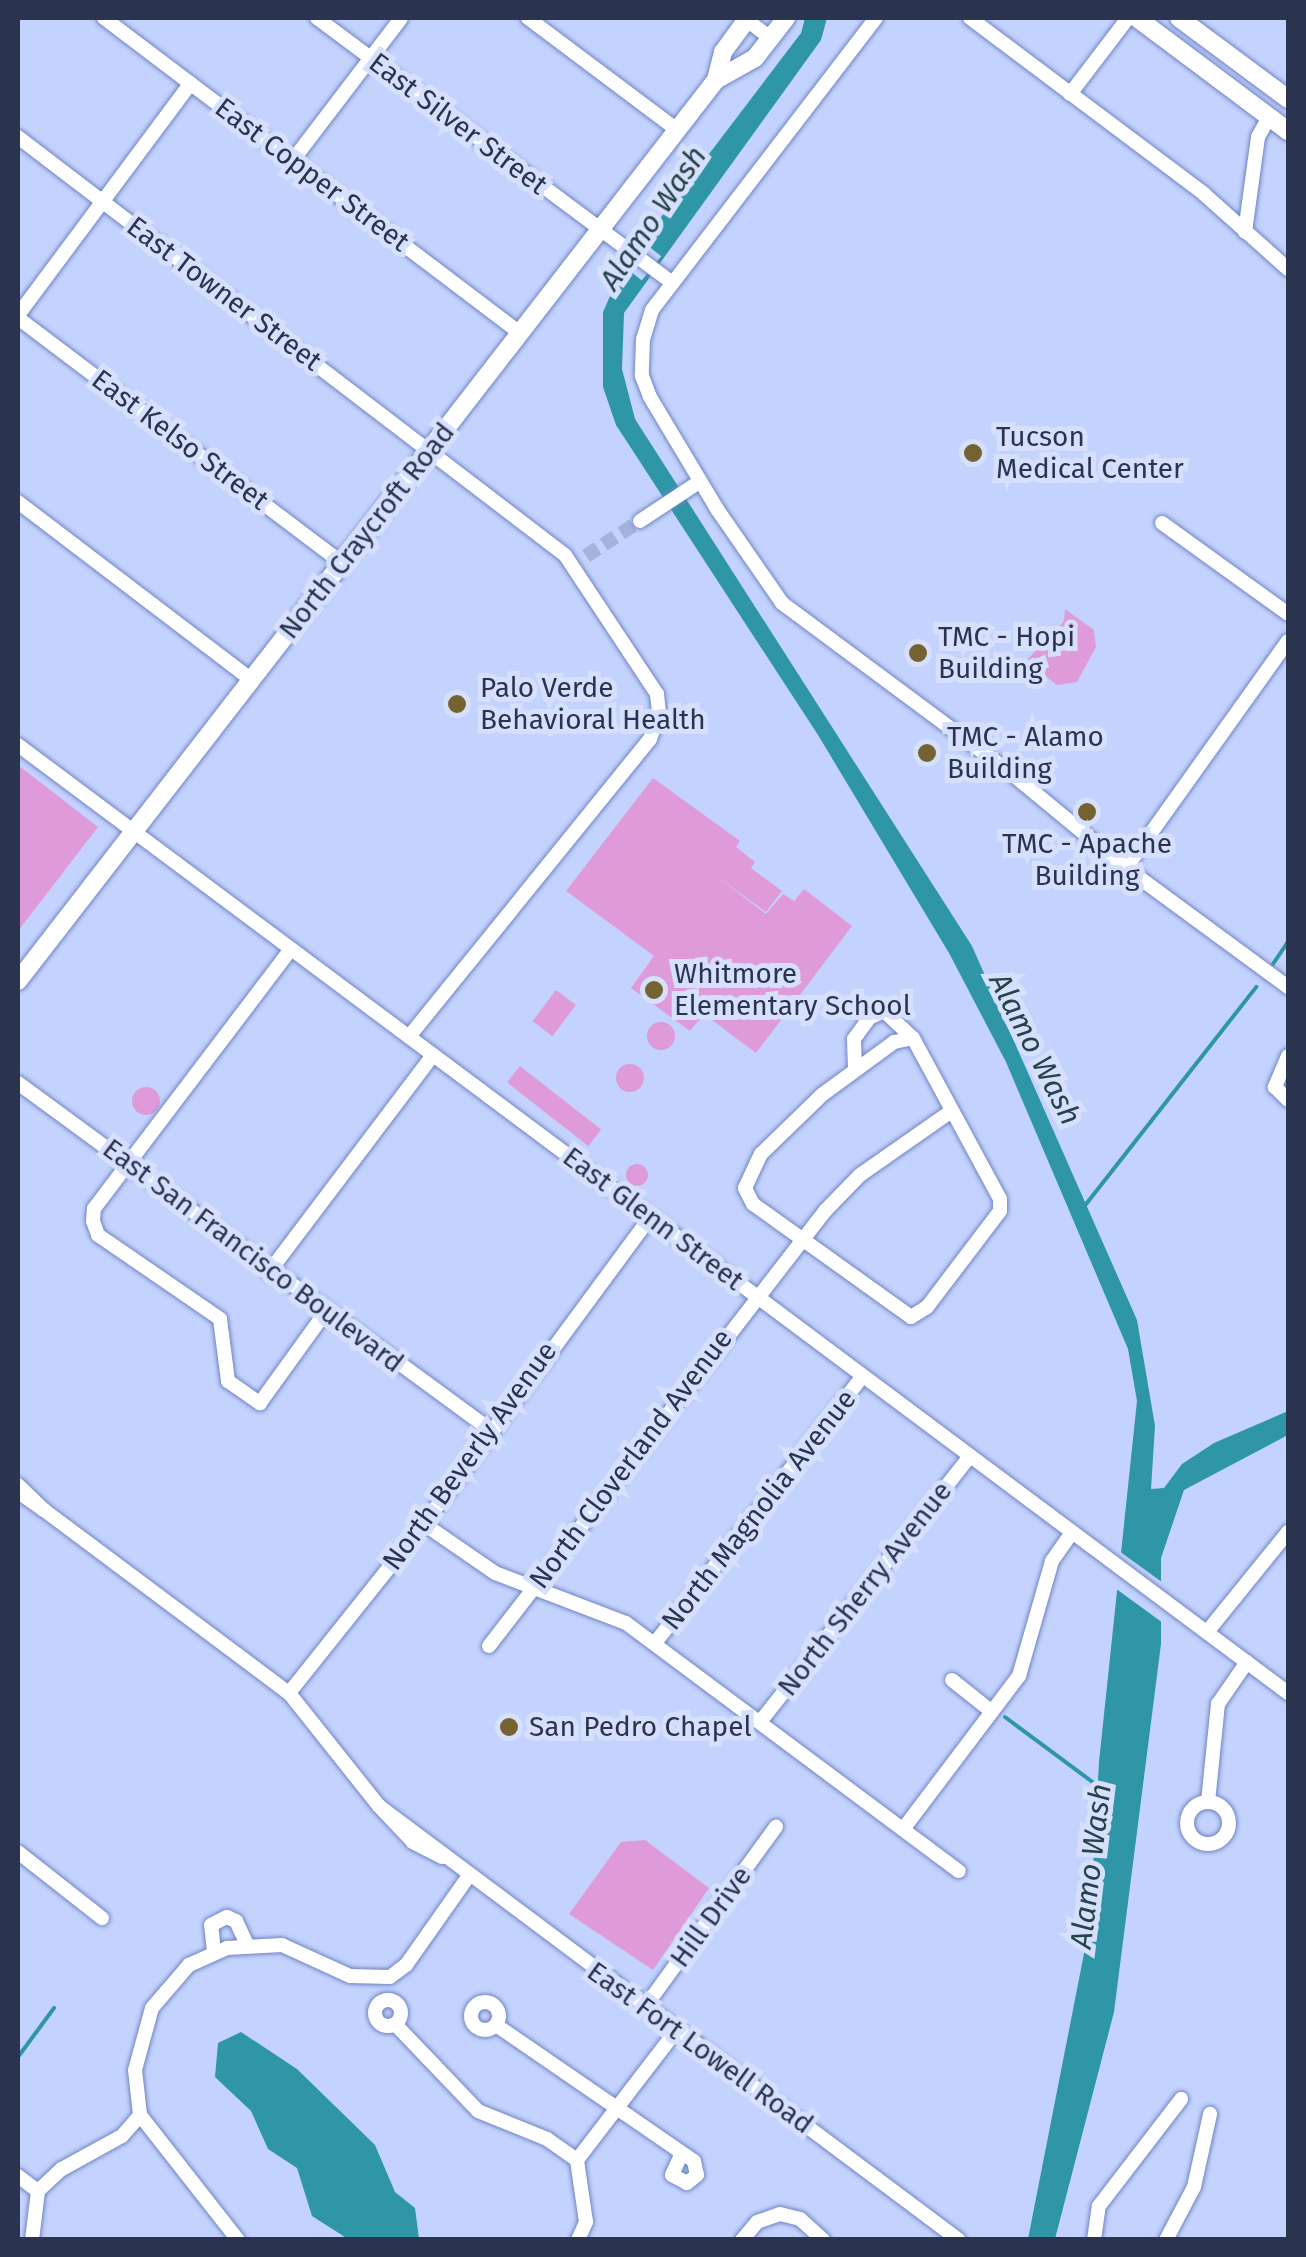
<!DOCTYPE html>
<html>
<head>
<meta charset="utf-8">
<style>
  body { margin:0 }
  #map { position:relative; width:1306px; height:2257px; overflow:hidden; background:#c4d3fd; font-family:"Fira Sans",sans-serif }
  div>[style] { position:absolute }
  .green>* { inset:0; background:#df9ad9; transform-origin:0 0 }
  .round { border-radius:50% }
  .water>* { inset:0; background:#2e96a6 }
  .pier>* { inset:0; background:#c4d3fd; transform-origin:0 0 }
  .stream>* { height:4px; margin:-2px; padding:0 2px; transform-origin:2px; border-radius:2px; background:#2e96a6 }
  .minor-tunnel>* { height:14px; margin-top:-7px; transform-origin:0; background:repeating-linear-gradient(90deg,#a5b3da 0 14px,transparent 0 21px) }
  .roads { filter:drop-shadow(0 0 2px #6f84c5) drop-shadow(0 0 2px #6f84c5) }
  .minor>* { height:14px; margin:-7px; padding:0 7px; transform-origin:7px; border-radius:7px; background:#fff }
  .minor>.ring { margin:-7px; padding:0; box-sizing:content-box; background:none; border:14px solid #fff; border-radius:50% }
  .major>* { height:18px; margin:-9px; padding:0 9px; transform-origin:9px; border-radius:9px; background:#fff }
  .dots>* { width:28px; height:28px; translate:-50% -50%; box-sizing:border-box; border:5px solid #d6e0fd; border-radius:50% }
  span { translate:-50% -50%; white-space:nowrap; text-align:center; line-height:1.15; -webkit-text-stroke:10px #d6e0fd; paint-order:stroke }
  .street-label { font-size:28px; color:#2b344f }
  .poi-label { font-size:28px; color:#2b344f }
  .left { translate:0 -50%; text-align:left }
  .water-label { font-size:30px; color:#254349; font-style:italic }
  .frame { position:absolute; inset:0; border:20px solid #2b344f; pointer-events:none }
</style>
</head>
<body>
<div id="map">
  <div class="green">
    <i style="clip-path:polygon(1065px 609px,1094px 630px,1096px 647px,1077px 682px,1057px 685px,1026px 661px,1064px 621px)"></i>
    <i style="clip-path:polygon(18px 765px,98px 827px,18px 931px)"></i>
    <i style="clip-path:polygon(653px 778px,740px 841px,736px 847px,755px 862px,751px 868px,782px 891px,766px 912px,715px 875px,766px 914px,783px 894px,794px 901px,804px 889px,852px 926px,756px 1053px,704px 1014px,690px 1031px,631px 988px,654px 956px,566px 891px)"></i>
    <i style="left:556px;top:990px;width:25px;height:39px;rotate:37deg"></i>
    <i class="round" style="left:647px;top:1022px;width:28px;height:28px"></i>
    <i class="round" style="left:616px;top:1064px;width:28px;height:28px"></i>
    <i style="left:520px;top:1066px;width:103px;height:21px;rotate:38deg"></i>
    <i class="round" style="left:132px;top:1087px;width:28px;height:28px"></i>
    <i class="round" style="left:626px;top:1164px;width:22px;height:22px"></i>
    <i style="clip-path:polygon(645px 1840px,709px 1888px,653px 1970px,569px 1914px,621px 1842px)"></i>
  </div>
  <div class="water">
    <i style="clip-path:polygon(805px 18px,827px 18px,821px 40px,624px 313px,622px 369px,635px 419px,972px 946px,1137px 1320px,1155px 1426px,1151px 1489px,1164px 1488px,1182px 1464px,1214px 1443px,1288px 1411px,1288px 1435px,1184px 1490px,1161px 1558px,1161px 1644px,1114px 2012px,1055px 2239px,1028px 2239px,1090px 1923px,1099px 1762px,1137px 1401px,1128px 1349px,1006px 1062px,949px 953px,818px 735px,616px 425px,603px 387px,603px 312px,623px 267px,801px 33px)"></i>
    <i style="clip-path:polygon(241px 2032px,297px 2069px,375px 2145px,395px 2192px,415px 2208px,419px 2239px,348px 2239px,312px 2216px,297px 2168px,268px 2149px,251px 2111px,215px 2077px,218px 2043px)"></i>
  </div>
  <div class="pier">
    <i style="left:641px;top:240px;width:26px;height:31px;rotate:39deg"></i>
    <i style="clip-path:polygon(1119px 1551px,1166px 1585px,1163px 1623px,1115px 1588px)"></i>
  </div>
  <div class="stream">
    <i style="left:1273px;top:964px;width:27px;rotate:-56deg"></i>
    <i style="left:1083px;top:1208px;width:281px;rotate:-51.9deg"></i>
    <i style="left:1005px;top:1717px;width:116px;rotate:36.6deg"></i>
    <i style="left:18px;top:2057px;width:61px;rotate:-53.7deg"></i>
  </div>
  <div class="minor-tunnel">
    <i style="left:586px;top:556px;width:64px;rotate:-32.9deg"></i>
  </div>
  <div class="roads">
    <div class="minor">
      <i style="left:104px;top:18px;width:522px;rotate:37.13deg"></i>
      <i style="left:317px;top:18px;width:443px;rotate:36.7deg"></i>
      <i style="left:528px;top:18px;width:186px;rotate:36.9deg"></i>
      <i style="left:744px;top:18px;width:34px;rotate:37deg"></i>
      <i style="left:876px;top:18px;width:368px;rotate:127.5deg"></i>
      <i style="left:652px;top:310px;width:30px;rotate:107deg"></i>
      <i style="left:643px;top:339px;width:37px;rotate:92deg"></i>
      <i style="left:642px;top:376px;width:22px;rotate:69deg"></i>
      <i style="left:650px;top:397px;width:131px;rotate:59.1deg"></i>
      <i style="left:717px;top:509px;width:114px;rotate:55.3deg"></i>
      <i style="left:782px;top:603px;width:285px;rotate:36.6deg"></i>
      <i style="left:1011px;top:773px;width:149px;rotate:39.6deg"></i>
      <i style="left:1126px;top:868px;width:279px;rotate:-54.5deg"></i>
      <i style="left:970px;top:18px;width:293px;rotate:36.9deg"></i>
      <i style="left:1204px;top:194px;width:113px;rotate:41.8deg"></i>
      <i style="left:1070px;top:94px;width:96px;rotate:-52.7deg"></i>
      <i style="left:18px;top:137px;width:688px;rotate:37.39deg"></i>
      <i style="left:565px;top:555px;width:167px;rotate:56.5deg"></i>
      <i style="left:657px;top:694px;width:20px;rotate:84deg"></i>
      <i style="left:659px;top:714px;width:27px;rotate:110deg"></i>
      <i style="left:650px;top:739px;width:383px;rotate:129deg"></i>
      <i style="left:293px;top:160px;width:178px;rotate:-52.7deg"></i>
      <i style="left:1245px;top:232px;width:96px;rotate:-82.2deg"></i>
      <i style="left:1258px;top:137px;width:23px;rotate:-61deg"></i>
      <i style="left:18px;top:315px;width:289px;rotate:-53.3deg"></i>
      <i style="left:18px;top:318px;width:406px;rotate:37.1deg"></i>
      <i style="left:18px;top:502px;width:294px;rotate:37.3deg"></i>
      <i style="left:640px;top:521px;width:71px;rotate:-33.5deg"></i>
      <i style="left:1162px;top:523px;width:155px;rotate:35.8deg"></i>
      <i style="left:18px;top:745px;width:1585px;rotate:36.74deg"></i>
      <i style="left:1126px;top:868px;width:201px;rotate:36.3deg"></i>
      <i style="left:291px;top:949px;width:326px;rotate:127.2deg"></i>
      <i style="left:94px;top:1209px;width:12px;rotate:95deg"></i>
      <i style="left:93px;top:1221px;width:15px;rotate:70deg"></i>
      <i style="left:98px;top:1235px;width:148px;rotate:34.5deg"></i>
      <i style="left:220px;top:1319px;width:63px;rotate:82.6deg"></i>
      <i style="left:228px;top:1381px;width:39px;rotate:35deg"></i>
      <i style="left:260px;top:1403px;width:111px;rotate:-54.2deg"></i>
      <i style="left:1288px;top:1056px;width:34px;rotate:113deg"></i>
      <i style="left:1275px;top:1087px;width:18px;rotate:45deg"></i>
      <i style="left:855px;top:1069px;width:30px;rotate:-92deg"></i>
      <i style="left:854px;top:1039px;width:26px;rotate:-54deg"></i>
      <i style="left:869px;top:1018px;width:17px;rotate:-25deg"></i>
      <i style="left:884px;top:1011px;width:40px;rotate:43deg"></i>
      <i style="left:913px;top:1038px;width:183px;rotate:61.6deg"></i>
      <i style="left:1000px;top:1199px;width:12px;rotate:90deg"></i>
      <i style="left:1000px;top:1211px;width:121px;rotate:127.2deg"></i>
      <i style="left:927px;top:1307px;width:19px;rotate:148deg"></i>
      <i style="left:911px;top:1317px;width:194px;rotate:-144.4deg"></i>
      <i style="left:753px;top:1204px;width:18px;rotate:-117deg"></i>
      <i style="left:745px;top:1188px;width:38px;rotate:-65deg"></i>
      <i style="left:761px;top:1154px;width:86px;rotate:-44.1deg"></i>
      <i style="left:823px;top:1094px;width:88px;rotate:-36.2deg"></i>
      <i style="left:894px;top:1042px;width:19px;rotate:-12deg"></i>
      <i style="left:18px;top:1083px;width:584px;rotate:36.3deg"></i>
      <i style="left:269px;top:1272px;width:272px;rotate:-52.9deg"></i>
      <i style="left:18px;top:1485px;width:36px;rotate:44deg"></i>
      <i style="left:44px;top:1510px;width:32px;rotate:-145deg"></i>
      <i style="left:44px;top:1510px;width:306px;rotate:36.8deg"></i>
      <i style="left:289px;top:1693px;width:144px;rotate:51.5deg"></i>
      <i style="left:424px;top:1524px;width:86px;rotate:34.6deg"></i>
      <i style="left:495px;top:1573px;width:140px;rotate:20.9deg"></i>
      <i style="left:626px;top:1623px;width:415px;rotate:36.7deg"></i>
      <i style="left:1207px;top:1632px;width:129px;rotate:-51deg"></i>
      <i style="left:655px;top:1643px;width:338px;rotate:-52.1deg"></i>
      <i style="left:489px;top:1646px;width:550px;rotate:-52.32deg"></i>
      <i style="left:825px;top:1211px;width:50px;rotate:-45.8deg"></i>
      <i style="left:860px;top:1175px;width:110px;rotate:-35deg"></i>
      <i style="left:952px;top:1680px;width:50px;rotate:38.5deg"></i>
      <i style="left:289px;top:1693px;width:216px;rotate:-51.4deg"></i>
      <i style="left:424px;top:1524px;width:381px;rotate:-53.6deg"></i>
      <i style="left:760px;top:1722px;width:339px;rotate:-51.7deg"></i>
      <i style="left:1208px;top:1802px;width:99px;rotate:-84.2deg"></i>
      <i style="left:1218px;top:1704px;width:51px;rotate:-55.4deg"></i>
      <i class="ring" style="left:1187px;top:1802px;width:28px;height:28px"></i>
      <i style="left:904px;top:1828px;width:191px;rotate:-52.9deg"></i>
      <i style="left:1019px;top:1676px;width:120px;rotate:-74deg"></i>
      <i style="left:1052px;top:1561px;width:35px;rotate:-55deg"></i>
      <i style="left:18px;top:1852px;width:107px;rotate:38.2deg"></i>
      <i style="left:442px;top:1857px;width:33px;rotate:-153deg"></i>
      <i style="left:413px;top:1842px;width:50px;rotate:-133.4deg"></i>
      <i style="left:379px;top:1806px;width:724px;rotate:36.81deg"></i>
      <i style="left:214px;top:1952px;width:27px;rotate:-96deg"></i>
      <i style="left:211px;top:1925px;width:18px;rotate:-27deg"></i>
      <i style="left:227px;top:1917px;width:10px;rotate:24deg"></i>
      <i style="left:236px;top:1921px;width:26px;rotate:65deg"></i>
      <i class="ring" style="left:375px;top:2000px;width:12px;height:12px"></i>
      <i class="ring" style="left:471px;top:2002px;width:14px;height:14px"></i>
      <i style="left:645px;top:2007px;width:223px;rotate:-54deg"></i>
      <i style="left:395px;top:2024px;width:120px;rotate:46.3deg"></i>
      <i style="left:478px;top:2111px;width:74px;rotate:22.1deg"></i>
      <i style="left:547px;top:2139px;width:37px;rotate:35deg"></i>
      <i style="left:496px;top:2025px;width:240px;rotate:34.5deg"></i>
      <i style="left:694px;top:2161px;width:14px;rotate:78deg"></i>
      <i style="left:697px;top:2175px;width:13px;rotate:141deg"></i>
      <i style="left:687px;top:2183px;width:17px;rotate:-152deg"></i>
      <i style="left:672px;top:2175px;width:20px;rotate:-66deg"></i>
      <i style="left:18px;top:2176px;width:25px;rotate:37deg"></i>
      <i style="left:32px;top:2240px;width:49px;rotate:-83deg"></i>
      <i style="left:38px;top:2191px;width:33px;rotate:-43deg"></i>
      <i style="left:62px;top:2169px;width:68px;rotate:-28.8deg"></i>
      <i style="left:122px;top:2136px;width:28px;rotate:-49deg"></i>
      <i style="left:238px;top:2240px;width:159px;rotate:-128.1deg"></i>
      <i style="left:140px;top:2115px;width:45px;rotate:-96.3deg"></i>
      <i style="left:135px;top:2070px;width:64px;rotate:-74.7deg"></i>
      <i style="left:152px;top:2008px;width:57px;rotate:-49.3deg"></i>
      <i style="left:189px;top:1965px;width:42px;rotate:-24.1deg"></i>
      <i style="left:227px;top:1948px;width:55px;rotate:-3.1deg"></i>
      <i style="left:282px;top:1945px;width:75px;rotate:24.5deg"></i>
      <i style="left:350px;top:1976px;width:40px;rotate:1.4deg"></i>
      <i style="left:390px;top:1977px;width:20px;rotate:-37deg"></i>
      <i style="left:406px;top:1965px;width:108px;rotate:-54.8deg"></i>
      <i style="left:578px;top:2240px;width:20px;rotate:-66deg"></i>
      <i style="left:586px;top:2222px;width:63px;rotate:-98.3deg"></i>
      <i style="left:577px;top:2160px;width:163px;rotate:-52.5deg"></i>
      <i style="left:742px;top:2240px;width:23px;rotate:-50deg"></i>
      <i style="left:757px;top:2222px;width:24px;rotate:-19deg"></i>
      <i style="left:780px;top:2214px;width:21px;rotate:14deg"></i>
      <i style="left:800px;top:2219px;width:31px;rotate:42deg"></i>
      <i style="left:1094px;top:2240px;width:34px;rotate:-82deg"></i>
      <i style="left:1099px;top:2206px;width:135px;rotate:-52.5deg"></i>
      <i style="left:1166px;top:2240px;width:60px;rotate:-62.2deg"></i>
      <i style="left:1194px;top:2187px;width:75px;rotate:-77.6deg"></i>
    </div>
    <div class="major">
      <i style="left:1137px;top:18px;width:189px;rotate:36.8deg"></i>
      <i style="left:1179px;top:18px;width:136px;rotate:36.6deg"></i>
      <i style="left:716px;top:80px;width:29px;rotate:-76deg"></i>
      <i style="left:723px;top:52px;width:42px;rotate:-53.7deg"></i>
      <i style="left:18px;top:981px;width:1140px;rotate:-52.24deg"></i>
      <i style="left:716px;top:80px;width:45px;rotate:-29.4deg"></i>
      <i style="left:755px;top:58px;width:51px;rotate:-52.2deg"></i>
    </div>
  </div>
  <div class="dots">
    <i style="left:973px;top:453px;background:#746331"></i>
    <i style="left:918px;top:653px;background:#746331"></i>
    <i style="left:457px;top:704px;background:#746331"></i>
    <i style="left:927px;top:753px;background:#746331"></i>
    <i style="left:1087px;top:812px;background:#746331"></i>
    <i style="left:654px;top:990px;background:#746331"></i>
    <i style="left:509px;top:1727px;background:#746331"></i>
  </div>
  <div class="street-label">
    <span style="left:458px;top:124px;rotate:37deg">East Silver Street</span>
    <span style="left:312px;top:175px;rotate:37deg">East Copper Street</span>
    <span style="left:224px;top:294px;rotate:37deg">East Towner Street</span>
    <span style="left:180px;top:440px;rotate:37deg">East Kelso Street</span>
    <span style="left:367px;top:531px;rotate:-52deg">North Craycroft Road</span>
    <span style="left:653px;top:1219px;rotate:37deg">East Glenn Street</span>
    <span style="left:253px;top:1256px;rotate:37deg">East San Francisco Boulevard</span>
    <span style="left:470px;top:1456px;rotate:-54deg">North Beverly Avenue</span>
    <span style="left:631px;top:1459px;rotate:-53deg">North Cloverland Avenue</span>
    <span style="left:759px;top:1510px;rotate:-52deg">North Magnolia Avenue</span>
    <span style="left:865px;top:1589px;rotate:-52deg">North Sherry Avenue</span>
    <span style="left:711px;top:1917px;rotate:-54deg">Hill Drive</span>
    <span style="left:700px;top:2048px;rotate:36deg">East Fort Lowell Road</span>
  </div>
  <div class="poi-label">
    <span class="left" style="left:996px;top:453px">Tucson<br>Medical Center</span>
    <span class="left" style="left:938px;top:653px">TMC - Hopi<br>Building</span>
    <span class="left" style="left:480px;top:704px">Palo Verde<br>Behavioral Health</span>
    <span class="left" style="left:947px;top:753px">TMC - Alamo<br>Building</span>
    <span style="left:1087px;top:860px">TMC - Apache<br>Building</span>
    <span class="left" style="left:674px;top:990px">Whitmore<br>Elementary School</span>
    <span class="left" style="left:529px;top:1727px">San Pedro Chapel</span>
  </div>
  <div class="water-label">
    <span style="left:653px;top:218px;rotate:-56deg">Alamo Wash</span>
    <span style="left:1035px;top:1049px;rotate:63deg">Alamo Wash</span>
    <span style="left:1091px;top:1866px;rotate:-83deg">Alamo Wash</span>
  </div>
  <div class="frame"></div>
</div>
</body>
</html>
